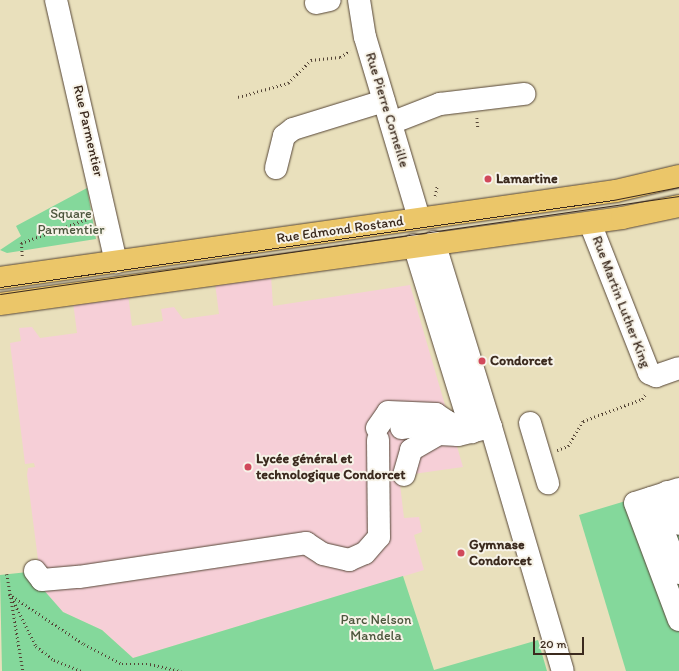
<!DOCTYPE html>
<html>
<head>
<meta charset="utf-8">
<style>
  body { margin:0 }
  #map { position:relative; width:679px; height:671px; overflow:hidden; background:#e9e0bc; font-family:Itim,sans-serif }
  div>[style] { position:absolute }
  .built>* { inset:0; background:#f6cfd7 }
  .green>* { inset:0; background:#84d89b }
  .path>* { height:2.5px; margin-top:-1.25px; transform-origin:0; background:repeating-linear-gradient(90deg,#554536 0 1px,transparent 0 4px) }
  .roads { filter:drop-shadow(0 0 1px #554536) drop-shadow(0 0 1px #554536) }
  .minor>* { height:22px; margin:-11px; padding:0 11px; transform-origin:11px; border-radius:11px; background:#fff }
  .major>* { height:22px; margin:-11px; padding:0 11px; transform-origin:11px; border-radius:11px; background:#ebc669 }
  .tram>* { height:1px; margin:-0.5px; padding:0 0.5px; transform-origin:0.5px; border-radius:0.5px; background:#3b2a1e }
  .dots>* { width:11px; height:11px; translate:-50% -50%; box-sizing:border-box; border:2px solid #f7f3e8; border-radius:50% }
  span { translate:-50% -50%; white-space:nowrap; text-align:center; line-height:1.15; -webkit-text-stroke:4px #f7f3e8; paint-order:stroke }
  .street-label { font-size:14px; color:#3b2a1e }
  .poi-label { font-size:14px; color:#3b2a1e; font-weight:700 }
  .left { translate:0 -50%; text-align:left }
  .park-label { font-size:14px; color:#4d563d }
  .scale { position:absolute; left:533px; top:637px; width:51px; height:18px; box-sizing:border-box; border:2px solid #3b2a1e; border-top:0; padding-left:5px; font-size:12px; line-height:14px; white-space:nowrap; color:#3b2a1e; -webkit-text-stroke:3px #f7f3e8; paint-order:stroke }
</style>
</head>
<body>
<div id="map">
  <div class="built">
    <i style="clip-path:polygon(271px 276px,273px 306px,410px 285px,463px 467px,399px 476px,404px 518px,419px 517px,422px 532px,414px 535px,424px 570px,133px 658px,102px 630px,63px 612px,42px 590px,27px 475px,28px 468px,35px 467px,34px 463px,25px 464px,10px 343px,21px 341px,19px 328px,32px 327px,40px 338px,77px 333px,73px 302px,93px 299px,94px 303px,128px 294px,132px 326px,163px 321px,161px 309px,174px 307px,183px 319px,219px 314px,215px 283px)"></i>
  </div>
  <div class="green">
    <i style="clip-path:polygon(87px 188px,96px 239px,7px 253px,0 250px,21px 236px,16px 226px)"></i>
    <i style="clip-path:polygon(679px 485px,679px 671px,626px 671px,579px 515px)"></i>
    <i style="clip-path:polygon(28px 572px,63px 612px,102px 630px,133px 658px,403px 576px,434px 670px,538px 640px,547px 671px,2px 671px,0 575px)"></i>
  </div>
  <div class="path">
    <i style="left:238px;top:97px;width:52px;rotate:-15.6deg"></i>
    <i style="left:288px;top:83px;width:33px;rotate:-45deg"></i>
    <i style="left:311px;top:60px;width:29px;rotate:-6deg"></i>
    <i style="left:340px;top:57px;width:12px;rotate:-31deg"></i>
    <i style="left:477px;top:118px;width:10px;rotate:84deg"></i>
    <i style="left:435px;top:196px;width:10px;rotate:-79deg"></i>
    <i style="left:22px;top:256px;width:13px;rotate:-94deg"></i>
    <i style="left:21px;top:243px;width:70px;rotate:-20deg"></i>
    <i style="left:557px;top:450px;width:12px;rotate:-20deg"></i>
    <i style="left:568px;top:446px;width:29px;rotate:-59deg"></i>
    <i style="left:583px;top:421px;width:63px;rotate:-20.4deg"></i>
    <i style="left:642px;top:399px;width:7px;rotate:-56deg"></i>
    <i style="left:7px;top:574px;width:98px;rotate:80.6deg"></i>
    <i style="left:9px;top:594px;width:90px;rotate:33.7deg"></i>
    <i style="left:84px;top:644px;width:43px;rotate:27.8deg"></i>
    <i style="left:122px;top:664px;width:28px"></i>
    <i style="left:150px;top:664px;width:32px;rotate:13deg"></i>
    <i style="left:10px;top:594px;width:58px;rotate:63.4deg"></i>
    <i style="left:36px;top:646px;width:23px;rotate:38deg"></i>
    <i style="left:54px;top:660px;width:29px;rotate:22deg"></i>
  </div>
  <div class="roads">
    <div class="minor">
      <i style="left:56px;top:0;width:269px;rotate:77.1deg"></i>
      <i style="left:359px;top:0;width:37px;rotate:81deg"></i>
      <i style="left:365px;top:37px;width:189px;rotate:73.4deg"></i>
      <i style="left:316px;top:3px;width:14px;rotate:-12deg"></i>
      <i style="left:391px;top:123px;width:53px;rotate:-21.2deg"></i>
      <i style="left:440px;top:104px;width:85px;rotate:-6.8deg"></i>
      <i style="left:276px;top:168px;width:33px;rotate:-76deg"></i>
      <i style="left:284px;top:136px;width:11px;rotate:-38deg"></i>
      <i style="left:293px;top:129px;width:95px;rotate:-17.1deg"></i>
      <i style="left:590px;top:223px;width:161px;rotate:68.5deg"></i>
      <i style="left:649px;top:373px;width:8px;rotate:23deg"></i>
      <i style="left:656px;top:376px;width:24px;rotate:-19deg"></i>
      <i style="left:434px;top:242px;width:194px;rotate:72.9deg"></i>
      <i style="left:414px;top:245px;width:196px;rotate:72.8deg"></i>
      <i style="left:530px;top:423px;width:63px;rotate:73.3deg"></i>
      <i style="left:377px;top:428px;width:19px;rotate:-55deg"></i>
      <i style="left:388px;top:412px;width:48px;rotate:2.4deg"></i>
      <i style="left:436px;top:414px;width:14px;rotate:34deg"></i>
      <i style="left:448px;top:422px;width:47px;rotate:172.7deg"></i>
      <i style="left:404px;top:475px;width:26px;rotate:-74deg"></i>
      <i style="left:411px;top:450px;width:32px;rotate:-30deg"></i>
      <i style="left:439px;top:434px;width:19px;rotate:3deg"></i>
      <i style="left:458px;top:435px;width:34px;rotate:-14deg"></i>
      <i style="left:491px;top:427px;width:254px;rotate:73.6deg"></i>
      <i style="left:679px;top:489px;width:46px;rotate:162.3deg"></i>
      <i style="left:635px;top:503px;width:125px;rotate:69.4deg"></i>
      <i style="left:667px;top:492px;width:34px;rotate:69deg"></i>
      <i style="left:651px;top:498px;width:80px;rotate:69.5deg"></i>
      <i style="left:35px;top:571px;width:11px;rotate:52deg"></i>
      <i style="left:42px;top:580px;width:37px;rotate:-5deg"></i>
      <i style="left:79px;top:577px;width:230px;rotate:-8.5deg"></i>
      <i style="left:306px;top:543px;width:20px;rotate:33deg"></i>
      <i style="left:323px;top:554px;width:27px;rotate:13deg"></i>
      <i style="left:349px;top:560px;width:17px;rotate:-24deg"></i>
      <i style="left:365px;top:553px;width:21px;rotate:-49deg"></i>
      <i style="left:379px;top:537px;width:97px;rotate:-90.6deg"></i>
    </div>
    <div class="major">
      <i style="left:0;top:278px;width:622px;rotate:-8.04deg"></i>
      <i style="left:616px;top:191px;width:65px;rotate:-13.4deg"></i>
      <i style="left:0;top:304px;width:628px;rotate:-7.87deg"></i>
      <i style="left:622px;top:218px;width:58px;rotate:-11.9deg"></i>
    </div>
  </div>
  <div class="tram">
    <i style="left:0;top:287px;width:619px;rotate:-8.08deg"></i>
    <i style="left:613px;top:200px;width:67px;rotate:-11.1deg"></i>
    <i style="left:0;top:294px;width:686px;rotate:-8.21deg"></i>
  </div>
  <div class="dots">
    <i style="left:488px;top:179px;background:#d1495b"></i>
    <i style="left:482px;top:361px;background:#d1495b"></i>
    <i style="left:248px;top:467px;background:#d1495b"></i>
    <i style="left:461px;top:553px;background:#d1495b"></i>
  </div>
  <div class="street-label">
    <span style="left:387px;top:110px;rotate:73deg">Rue Pierre Corneille</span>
    <span style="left:88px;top:131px;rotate:77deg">Rue Parmentier</span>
    <span style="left:340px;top:230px;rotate:-8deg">Rue Edmond Rostand</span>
    <span style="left:621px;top:302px;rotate:69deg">Rue Martin Luther King</span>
  </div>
  <div class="poi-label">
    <span class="left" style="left:496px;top:179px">Lamartine</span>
    <span class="left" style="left:490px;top:361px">Condorcet</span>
    <span class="left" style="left:256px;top:467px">Lycée général et<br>technologique Condorcet</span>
    <span class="left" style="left:469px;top:553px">Gymnase<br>Condorcet</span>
  </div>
  <div class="park-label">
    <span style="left:71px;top:222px">Square<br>Parmentier</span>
    <span style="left:376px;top:628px">Parc Nelson<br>Mandela</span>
  </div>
  <div class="scale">20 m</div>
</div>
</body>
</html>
